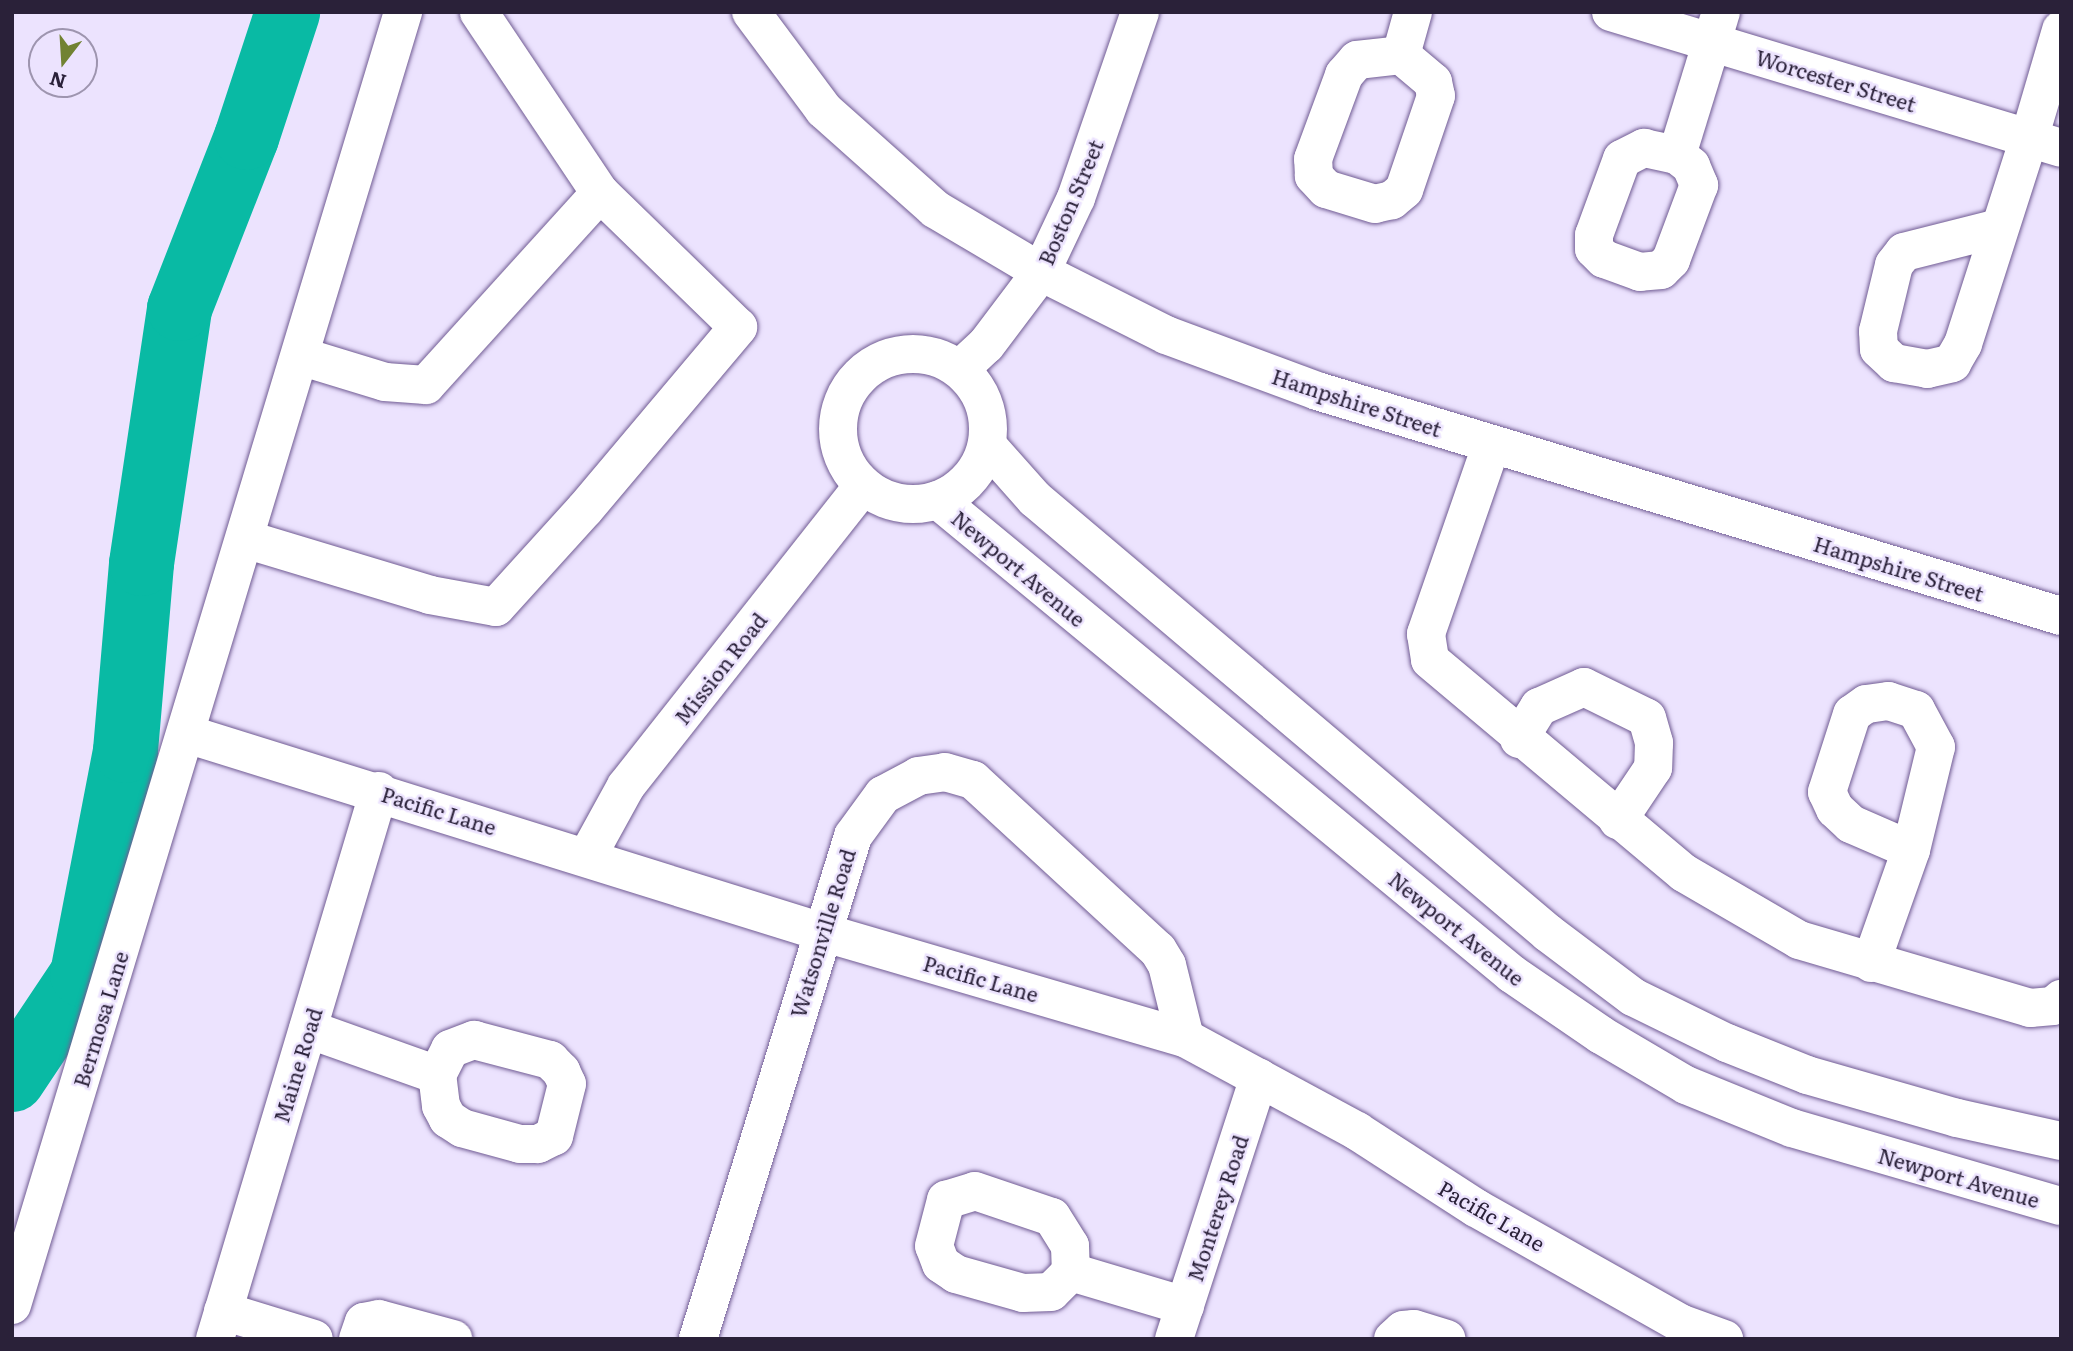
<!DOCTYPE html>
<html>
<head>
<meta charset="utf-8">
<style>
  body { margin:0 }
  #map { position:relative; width:2073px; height:1351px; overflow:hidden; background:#ece3fe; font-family:Literata,serif }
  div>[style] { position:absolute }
  .river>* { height:65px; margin:-32.5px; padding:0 32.5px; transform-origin:32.5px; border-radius:32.5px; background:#09baa4 }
  .roads { filter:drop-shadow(0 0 2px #705b93) drop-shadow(0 0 2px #705b93) }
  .minor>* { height:38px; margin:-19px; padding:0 19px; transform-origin:19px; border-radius:19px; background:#fff }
  .minor>.ring { margin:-19px; padding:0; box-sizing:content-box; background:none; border:38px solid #fff; border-radius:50% }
  span { translate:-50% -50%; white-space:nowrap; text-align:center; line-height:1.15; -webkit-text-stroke:5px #ece3fe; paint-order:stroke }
  .street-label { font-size:21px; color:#2a2139 }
  .frame { position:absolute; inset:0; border:14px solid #2a2139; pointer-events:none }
  .north { position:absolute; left:28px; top:28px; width:70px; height:70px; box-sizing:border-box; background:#ece3fe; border:2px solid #9e95af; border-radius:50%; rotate:197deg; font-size:19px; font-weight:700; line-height:28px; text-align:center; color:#2a2139 }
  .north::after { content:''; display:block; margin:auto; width:24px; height:32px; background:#718232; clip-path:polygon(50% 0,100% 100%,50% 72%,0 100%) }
</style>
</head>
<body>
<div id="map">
  <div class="river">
    <i style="left:12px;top:1079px;width:126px;rotate:-56.3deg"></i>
    <i style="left:82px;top:974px;width:228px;rotate:-79.1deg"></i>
    <i style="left:125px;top:750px;width:188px;rotate:-85.1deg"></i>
    <i style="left:141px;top:563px;width:258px;rotate:-81.5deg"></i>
    <i style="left:179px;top:308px;width:184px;rotate:-68.6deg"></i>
    <i style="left:246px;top:137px;width:132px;rotate:-71.8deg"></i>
  </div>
  <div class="roads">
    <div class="minor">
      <i style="left:751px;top:12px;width:122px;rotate:53.3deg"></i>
      <i style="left:824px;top:110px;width:149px;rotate:41.7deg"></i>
      <i style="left:935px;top:209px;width:123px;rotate:30.7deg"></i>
      <i style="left:1041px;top:272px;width:140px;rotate:26.7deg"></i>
      <i style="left:1166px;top:335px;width:161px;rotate:20.3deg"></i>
      <i style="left:1317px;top:391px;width:777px;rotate:16.83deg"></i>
      <i style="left:1611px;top:12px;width:470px;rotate:16.8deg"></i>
      <i style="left:1401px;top:55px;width:42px;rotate:40.2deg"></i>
      <i style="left:1433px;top:82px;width:14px;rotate:78deg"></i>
      <i style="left:1436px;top:96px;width:99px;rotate:108.8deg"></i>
      <i style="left:1404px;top:190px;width:16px;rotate:140deg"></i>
      <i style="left:1392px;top:200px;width:17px;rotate:167deg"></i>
      <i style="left:1375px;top:204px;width:51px;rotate:-163deg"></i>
      <i style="left:1326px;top:189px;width:18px;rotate:-133deg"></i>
      <i style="left:1314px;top:176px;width:17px;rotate:-93deg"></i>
      <i style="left:1313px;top:159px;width:90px;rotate:-69.7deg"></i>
      <i style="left:1344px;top:75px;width:20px;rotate:-49deg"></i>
      <i style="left:1357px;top:60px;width:44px;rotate:-6.5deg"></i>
      <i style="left:1401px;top:55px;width:45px;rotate:-74.4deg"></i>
      <i style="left:1644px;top:148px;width:34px;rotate:12deg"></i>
      <i style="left:1677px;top:155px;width:18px;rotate:38deg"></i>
      <i style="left:1691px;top:166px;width:21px;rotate:67deg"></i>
      <i style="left:1699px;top:185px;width:80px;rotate:110.5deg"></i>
      <i style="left:1671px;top:260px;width:14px;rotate:135deg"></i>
      <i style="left:1661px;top:270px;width:21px;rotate:175deg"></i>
      <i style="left:1640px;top:272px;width:38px;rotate:-160deg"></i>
      <i style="left:1604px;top:259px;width:14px;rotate:-135deg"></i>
      <i style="left:1594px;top:249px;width:14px;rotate:-90deg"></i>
      <i style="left:1594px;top:235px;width:81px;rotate:-69.8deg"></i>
      <i style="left:1622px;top:159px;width:25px;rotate:-27deg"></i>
      <i style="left:1677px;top:155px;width:150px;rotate:-72.9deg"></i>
      <i style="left:1999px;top:228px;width:98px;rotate:165.8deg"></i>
      <i style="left:1904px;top:252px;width:16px;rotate:128deg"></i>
      <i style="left:1894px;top:265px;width:68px;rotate:103.6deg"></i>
      <i style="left:1878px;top:331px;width:18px;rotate:87deg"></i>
      <i style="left:1879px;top:349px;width:21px;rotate:43deg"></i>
      <i style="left:1894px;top:363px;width:34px;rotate:10deg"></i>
      <i style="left:1927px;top:369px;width:26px;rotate:-13deg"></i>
      <i style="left:1952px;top:363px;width:22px;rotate:-60deg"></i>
      <i style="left:1963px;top:344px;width:215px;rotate:-72.2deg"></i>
      <i style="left:2029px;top:139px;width:114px;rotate:-73.6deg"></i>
      <i class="ring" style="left:838px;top:354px;width:112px;height:112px"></i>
      <i style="left:300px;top:356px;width:89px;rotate:17deg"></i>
      <i style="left:385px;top:382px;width:41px;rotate:4.2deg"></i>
      <i style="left:426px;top:385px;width:259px;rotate:-47.8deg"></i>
      <i style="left:960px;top:369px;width:35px;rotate:-43deg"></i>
      <i style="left:986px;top:345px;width:91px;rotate:-53deg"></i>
      <i style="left:1041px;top:272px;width:82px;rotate:-64.7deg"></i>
      <i style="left:1076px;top:198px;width:197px;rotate:-71deg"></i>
      <i style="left:987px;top:445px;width:72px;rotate:48.4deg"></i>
      <i style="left:1035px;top:499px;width:672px;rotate:40.23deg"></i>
      <i style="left:1548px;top:933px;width:106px;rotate:37deg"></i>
      <i style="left:1633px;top:997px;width:105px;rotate:26.1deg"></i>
      <i style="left:1727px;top:1043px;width:86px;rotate:21.8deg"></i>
      <i style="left:1807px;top:1075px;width:156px;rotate:16deg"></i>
      <i style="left:1957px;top:1118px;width:107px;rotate:12.5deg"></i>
      <i style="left:1491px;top:446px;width:199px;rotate:109.1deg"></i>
      <i style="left:1426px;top:634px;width:26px;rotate:81deg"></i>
      <i style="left:1430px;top:660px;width:331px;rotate:40deg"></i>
      <i style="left:1684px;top:873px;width:133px;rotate:30.2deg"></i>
      <i style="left:1799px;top:940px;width:241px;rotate:16.4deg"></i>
      <i style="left:2030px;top:1008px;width:23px;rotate:-5deg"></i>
      <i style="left:2053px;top:1006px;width:11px;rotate:-41deg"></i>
      <i style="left:938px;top:500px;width:744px;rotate:39.55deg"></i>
      <i style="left:1512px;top:974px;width:108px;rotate:34.4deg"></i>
      <i style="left:1601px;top:1035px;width:99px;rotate:30.5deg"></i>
      <i style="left:1686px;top:1085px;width:114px;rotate:22.1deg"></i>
      <i style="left:1792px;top:1128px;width:280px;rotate:16.2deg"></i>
      <i style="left:245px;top:539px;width:193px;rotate:16.8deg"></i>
      <i style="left:430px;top:595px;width:67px;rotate:10.3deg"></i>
      <i style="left:496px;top:607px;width:132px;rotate:-47.8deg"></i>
      <i style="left:585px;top:509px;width:238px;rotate:-49.9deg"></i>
      <i style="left:738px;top:327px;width:192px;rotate:-135.8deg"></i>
      <i style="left:600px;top:193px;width:218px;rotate:-123.8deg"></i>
      <i style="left:187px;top:734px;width:665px;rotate:17.32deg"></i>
      <i style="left:822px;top:932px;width:378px;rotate:16.3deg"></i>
      <i style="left:1185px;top:1038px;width:196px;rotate:28.4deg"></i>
      <i style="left:1357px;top:1131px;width:142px;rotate:32.9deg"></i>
      <i style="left:1476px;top:1208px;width:234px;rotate:29.4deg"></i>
      <i style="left:1680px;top:1323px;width:47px;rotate:20deg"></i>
      <i style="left:1519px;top:739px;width:38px;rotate:-58deg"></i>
      <i style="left:1539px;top:707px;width:49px;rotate:-24deg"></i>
      <i style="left:1584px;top:687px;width:70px;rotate:26.2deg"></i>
      <i style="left:1647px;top:718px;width:26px;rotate:74deg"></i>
      <i style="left:1654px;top:743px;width:25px;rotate:92deg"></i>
      <i style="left:1653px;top:768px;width:63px;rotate:123.9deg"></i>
      <i style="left:587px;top:857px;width:81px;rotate:-61.2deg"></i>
      <i style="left:626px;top:786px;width:382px;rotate:-51.7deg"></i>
      <i style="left:1871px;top:963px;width:120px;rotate:-70.5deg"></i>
      <i style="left:1911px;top:850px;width:106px;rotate:-76.4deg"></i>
      <i style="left:1936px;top:747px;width:42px;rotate:-118.4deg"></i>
      <i style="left:1916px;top:710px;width:29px;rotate:-162deg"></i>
      <i style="left:1888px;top:701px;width:22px;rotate:172deg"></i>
      <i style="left:1866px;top:704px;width:17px;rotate:144deg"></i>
      <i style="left:1852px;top:714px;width:82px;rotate:107.8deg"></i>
      <i style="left:1827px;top:792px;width:19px;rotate:65deg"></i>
      <i style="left:1835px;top:809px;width:22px;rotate:43deg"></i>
      <i style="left:1851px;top:824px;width:65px;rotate:23.4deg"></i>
      <i style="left:308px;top:1029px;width:137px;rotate:19.6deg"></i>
      <i style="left:474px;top:1040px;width:79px;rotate:14.7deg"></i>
      <i style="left:550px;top:1060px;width:16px;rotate:45deg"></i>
      <i style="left:561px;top:1071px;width:14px;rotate:65deg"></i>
      <i style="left:567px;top:1084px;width:54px;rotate:104deg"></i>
      <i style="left:554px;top:1136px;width:18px;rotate:153deg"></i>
      <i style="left:538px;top:1144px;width:18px;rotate:180deg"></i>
      <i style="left:520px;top:1144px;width:60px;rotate:-164.6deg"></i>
      <i style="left:462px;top:1128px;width:17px;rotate:-147deg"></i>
      <i style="left:448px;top:1119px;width:15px;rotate:-118deg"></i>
      <i style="left:441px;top:1106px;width:31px;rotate:-97deg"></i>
      <i style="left:437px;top:1075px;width:29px;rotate:-63deg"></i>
      <i style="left:450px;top:1049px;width:26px;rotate:-21deg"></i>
      <i style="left:975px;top:1191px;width:81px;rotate:18.7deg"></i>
      <i style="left:1052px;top:1217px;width:34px;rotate:58deg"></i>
      <i style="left:1070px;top:1246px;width:26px;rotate:88deg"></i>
      <i style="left:1071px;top:1272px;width:28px;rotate:135deg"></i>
      <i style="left:1051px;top:1292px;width:28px;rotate:178deg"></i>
      <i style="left:1023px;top:1293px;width:70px;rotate:-164.2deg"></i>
      <i style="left:956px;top:1274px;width:18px;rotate:-146deg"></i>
      <i style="left:941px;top:1264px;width:19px;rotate:-111deg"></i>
      <i style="left:934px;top:1246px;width:48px;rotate:-75.4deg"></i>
      <i style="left:946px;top:1200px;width:30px;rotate:-17deg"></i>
      <i style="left:1071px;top:1272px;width:119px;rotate:16.6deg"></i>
      <i style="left:12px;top:1305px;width:1351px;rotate:-73.17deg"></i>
      <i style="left:223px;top:1311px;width:95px;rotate:17.1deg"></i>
      <i style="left:215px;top:1339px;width:572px;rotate:-73.34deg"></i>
      <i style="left:358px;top:1339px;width:18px;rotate:-71deg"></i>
      <i style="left:364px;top:1322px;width:15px;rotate:-11deg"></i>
      <i style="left:379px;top:1319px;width:77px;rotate:15.1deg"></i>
      <i style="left:698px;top:1339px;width:526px;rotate:-72.87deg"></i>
      <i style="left:853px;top:836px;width:51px;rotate:-53.8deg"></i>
      <i style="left:883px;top:795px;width:40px;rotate:-28deg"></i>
      <i style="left:918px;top:776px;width:27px;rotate:-8deg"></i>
      <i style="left:945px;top:772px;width:29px;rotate:16deg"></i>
      <i style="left:973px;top:780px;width:251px;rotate:42.6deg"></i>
      <i style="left:1158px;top:950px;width:17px;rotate:59deg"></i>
      <i style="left:1167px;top:965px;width:75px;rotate:76.1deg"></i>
      <i style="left:1174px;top:1339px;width:275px;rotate:-72deg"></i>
      <i style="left:1393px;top:1339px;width:13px;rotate:-42deg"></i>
      <i style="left:1403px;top:1330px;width:11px;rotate:-5deg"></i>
      <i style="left:1414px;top:1329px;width:34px;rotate:17deg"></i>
    </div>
  </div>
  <div class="street-label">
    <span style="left:1836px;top:80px;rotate:17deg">Worcester Street</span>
    <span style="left:1070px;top:202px;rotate:-67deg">Boston Street</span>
    <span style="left:1357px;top:402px;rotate:18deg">Hampshire Street</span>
    <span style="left:1019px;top:568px;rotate:40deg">Newport Avenue</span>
    <span style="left:1899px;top:568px;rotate:17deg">Hampshire Street</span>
    <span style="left:720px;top:668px;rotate:-52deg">Mission Road</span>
    <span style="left:439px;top:810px;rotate:17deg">Pacific Lane</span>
    <span style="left:1457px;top:928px;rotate:39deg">Newport Avenue</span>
    <span style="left:822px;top:933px;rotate:-73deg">Watsonville Road</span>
    <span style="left:981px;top:978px;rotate:16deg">Pacific Lane</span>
    <span style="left:100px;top:1019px;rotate:-73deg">Bermosa Lane</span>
    <span style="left:297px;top:1065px;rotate:-73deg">Maine Road</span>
    <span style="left:1959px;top:1177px;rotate:16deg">Newport Avenue</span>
    <span style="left:1217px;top:1208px;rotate:-72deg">Monterey Road</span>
    <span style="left:1492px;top:1215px;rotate:30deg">Pacific Lane</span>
  </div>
  <div class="frame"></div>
  <div class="north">N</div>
</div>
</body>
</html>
